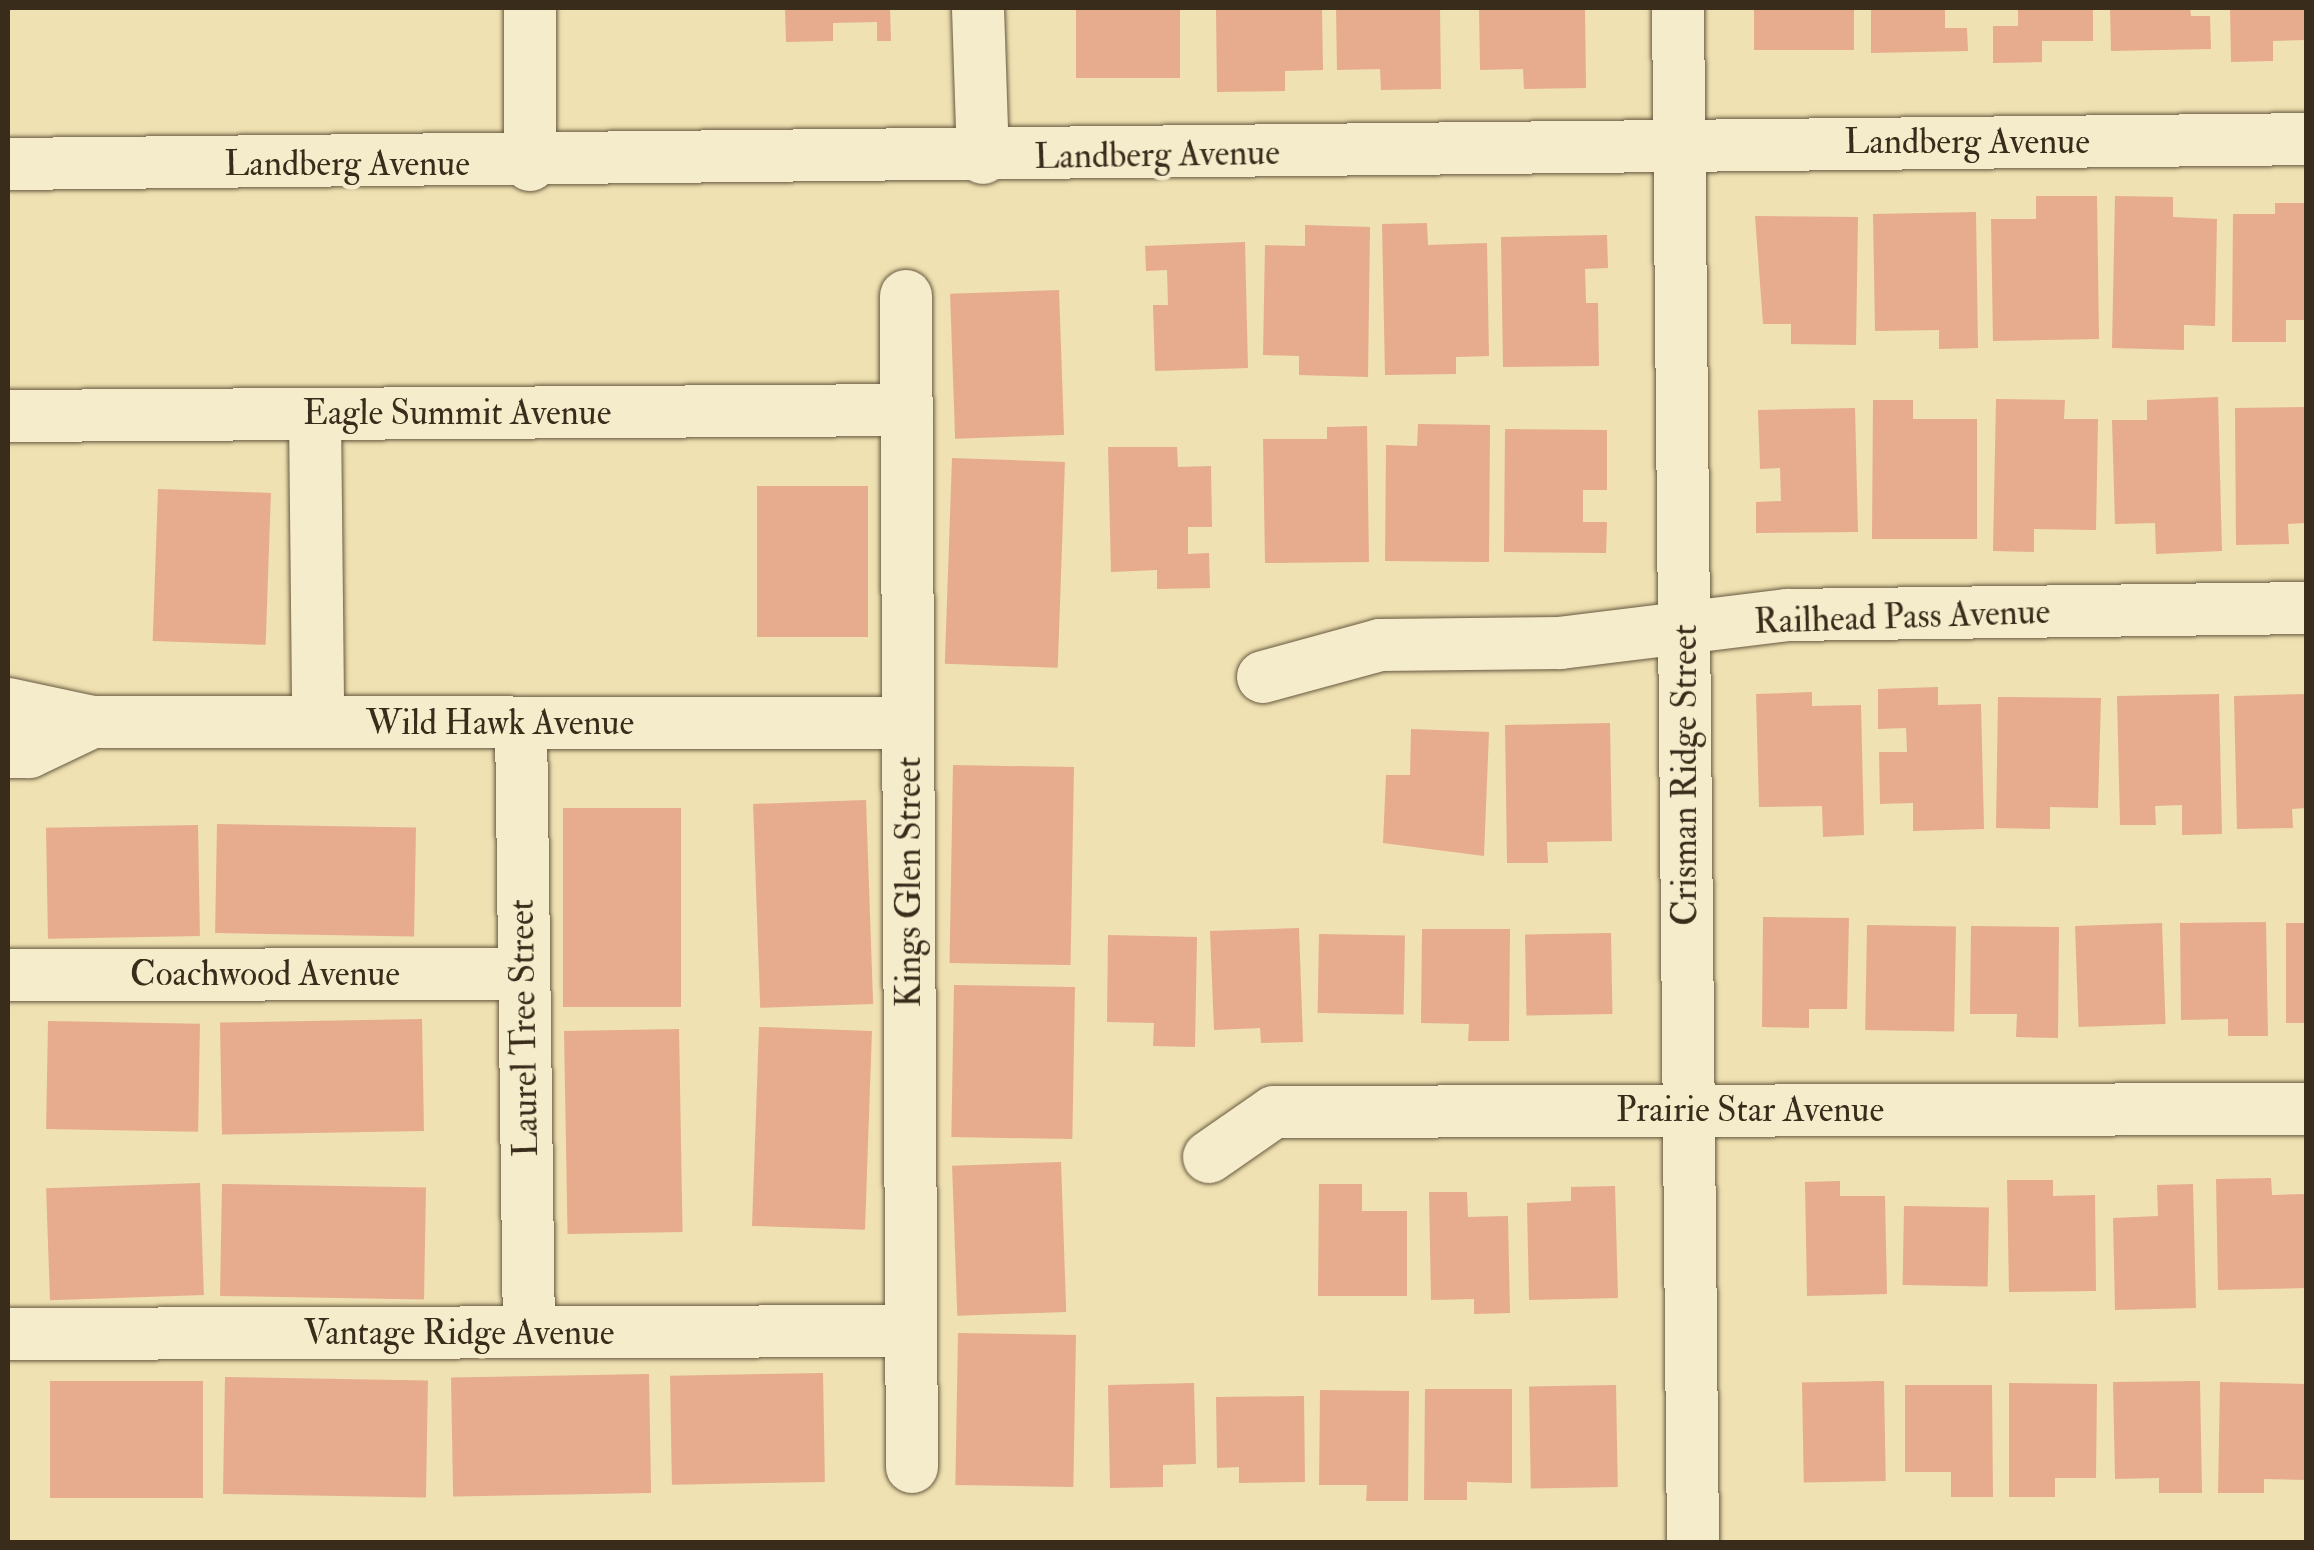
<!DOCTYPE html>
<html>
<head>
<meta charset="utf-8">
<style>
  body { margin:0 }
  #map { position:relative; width:2314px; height:1550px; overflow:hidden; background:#efe1b1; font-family:"IM FELL Double Pica",serif }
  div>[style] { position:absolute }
  .building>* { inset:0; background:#e6ac8d; transform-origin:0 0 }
  .roads { filter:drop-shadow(0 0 2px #675940) drop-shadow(0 0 2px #675940) }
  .minor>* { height:52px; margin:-26px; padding:0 26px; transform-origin:26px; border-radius:26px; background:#f5eccc }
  span { translate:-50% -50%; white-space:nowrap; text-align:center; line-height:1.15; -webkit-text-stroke:9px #f5eccc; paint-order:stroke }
  .street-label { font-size:35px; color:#3a2c1b }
  .frame { position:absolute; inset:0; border:10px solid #3a2c1b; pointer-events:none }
</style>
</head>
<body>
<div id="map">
  <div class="building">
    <i style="clip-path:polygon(785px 8px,890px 8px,891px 41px,877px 41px,877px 22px,833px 23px,833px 41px,786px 42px)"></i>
    <i style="left:1076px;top:8px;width:104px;height:70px"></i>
    <i style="clip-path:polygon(1216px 8px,1322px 8px,1323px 70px,1285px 71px,1285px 91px,1217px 92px)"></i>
    <i style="clip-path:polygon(1336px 8px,1440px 8px,1441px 89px,1381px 90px,1380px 69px,1337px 70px)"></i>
    <i style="clip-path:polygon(1479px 8px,1585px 8px,1586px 88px,1524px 89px,1523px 69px,1480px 70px)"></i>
    <i style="left:1754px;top:8px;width:100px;height:42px"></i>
    <i style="clip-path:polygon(1871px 8px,1945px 8px,1945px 28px,1967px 28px,1968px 51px,1871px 53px)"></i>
    <i style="clip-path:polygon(2018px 8px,2093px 8px,2093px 41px,2042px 41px,2042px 62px,1993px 63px,1993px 26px,2018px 26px)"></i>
    <i style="clip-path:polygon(2110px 8px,2190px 8px,2191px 16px,2210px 16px,2211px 49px,2111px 51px)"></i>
    <i style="clip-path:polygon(2230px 8px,2306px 8px,2306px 40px,2273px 41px,2273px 61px,2231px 62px)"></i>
    <i style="clip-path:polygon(2036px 196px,2097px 196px,2099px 339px,1993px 341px,1991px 219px,2036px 219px)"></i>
    <i style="clip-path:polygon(2115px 196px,2173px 197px,2173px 217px,2217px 219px,2215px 326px,2184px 325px,2184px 350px,2112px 348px)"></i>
    <i style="clip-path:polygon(2275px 203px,2306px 203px,2306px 320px,2286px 320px,2286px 342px,2232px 342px,2233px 214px,2275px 214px)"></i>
    <i style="clip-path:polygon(1976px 212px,1978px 348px,1939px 349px,1939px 330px,1875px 331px,1873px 214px)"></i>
    <i style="clip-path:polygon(1755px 216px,1858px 217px,1856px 345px,1791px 344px,1791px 324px,1763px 324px)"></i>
    <i style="clip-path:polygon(1427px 223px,1428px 245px,1487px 243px,1489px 356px,1456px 357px,1456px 374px,1385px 375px,1382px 224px)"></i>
    <i style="clip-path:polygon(1305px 225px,1370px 227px,1368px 377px,1299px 375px,1299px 356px,1263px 355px,1265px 245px,1305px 246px)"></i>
    <i style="clip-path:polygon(1607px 235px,1608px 268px,1585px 269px,1586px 303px,1598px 303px,1599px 366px,1503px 367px,1501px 237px)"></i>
    <i style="clip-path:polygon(1245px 242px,1248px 368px,1155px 371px,1153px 305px,1168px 305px,1167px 270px,1146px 271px,1145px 246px)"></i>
    <i style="left:1059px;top:290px;width:145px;height:109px;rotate:88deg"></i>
    <i style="clip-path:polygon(2218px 397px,2222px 551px,2156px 554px,2155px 523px,2115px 524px,2112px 420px,2147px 420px,2147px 400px)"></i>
    <i style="clip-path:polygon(1996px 399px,2065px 400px,2064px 419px,2098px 419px,2096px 530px,2034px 529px,2034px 552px,1993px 551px)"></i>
    <i style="clip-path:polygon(1873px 400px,1913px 400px,1913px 419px,1977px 419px,1977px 539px,1872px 539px)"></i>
    <i style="clip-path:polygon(2306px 407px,2306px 523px,2288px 524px,2289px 544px,2236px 545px,2235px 408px)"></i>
    <i style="clip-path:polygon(1855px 408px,1858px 532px,1756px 533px,1756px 502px,1781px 501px,1780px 468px,1760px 469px,1758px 410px)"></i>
    <i style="clip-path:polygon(1418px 424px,1490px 425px,1489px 562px,1385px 561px,1386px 445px,1417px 446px)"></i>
    <i style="clip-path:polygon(1367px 426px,1369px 562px,1265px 563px,1263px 439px,1327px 439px,1327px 427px)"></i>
    <i style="clip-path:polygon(1505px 429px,1607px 430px,1607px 490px,1583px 490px,1583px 522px,1607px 522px,1606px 553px,1504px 552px)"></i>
    <i style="clip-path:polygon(1108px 447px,1177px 447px,1178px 467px,1211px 466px,1212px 527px,1188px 527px,1188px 554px,1209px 553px,1210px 588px,1157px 589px,1157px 570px,1111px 572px)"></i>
    <i style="left:952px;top:458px;width:113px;height:206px;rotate:2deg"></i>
    <i style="left:868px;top:486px;width:151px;height:111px;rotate:90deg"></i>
    <i style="left:158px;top:489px;width:113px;height:152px;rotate:2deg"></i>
    <i style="clip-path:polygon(1938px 687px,1938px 705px,1981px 704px,1984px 829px,1913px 831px,1913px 803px,1880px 804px,1879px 752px,1907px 752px,1906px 728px,1878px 729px,1878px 689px)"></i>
    <i style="clip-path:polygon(1812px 692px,1812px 706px,1861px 705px,1864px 835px,1823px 837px,1822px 806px,1759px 807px,1756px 694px)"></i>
    <i style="clip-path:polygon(2219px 694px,2222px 834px,2182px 835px,2182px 805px,2155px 806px,2156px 825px,2120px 825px,2117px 696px)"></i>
    <i style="clip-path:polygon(2306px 694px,2306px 808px,2292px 809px,2293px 828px,2237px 829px,2234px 696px)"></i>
    <i style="clip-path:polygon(1998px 697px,2101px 698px,2098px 808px,2050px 807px,2050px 829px,1996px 828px)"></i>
    <i style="clip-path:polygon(1610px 723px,1612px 841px,1547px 842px,1548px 863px,1507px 863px,1505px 725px)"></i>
    <i style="clip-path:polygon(1411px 729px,1489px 732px,1484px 856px,1383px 843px,1386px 775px,1410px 775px)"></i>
    <i style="left:953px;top:765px;width:121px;height:198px;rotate:1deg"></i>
    <i style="left:866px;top:800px;width:204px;height:113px;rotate:88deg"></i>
    <i style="left:563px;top:808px;width:118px;height:199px"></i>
    <i style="left:217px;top:824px;width:199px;height:109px;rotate:1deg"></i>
    <i style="left:198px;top:825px;width:111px;height:152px;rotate:89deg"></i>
    <i style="clip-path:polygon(1763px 917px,1849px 918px,1847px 1009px,1809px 1009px,1809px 1028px,1762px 1027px)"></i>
    <i style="clip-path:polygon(2266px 922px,2268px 1036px,2228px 1036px,2228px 1019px,2181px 1020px,2180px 923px)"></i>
    <i style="left:2162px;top:923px;width:101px;height:87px;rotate:88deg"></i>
    <i style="left:2286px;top:923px;width:20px;height:100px"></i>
    <i style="left:1867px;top:925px;width:89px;height:105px;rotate:1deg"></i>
    <i style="clip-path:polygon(1971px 926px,2059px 927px,2058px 1038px,2016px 1037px,2017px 1014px,1970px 1014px)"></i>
    <i style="clip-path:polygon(1299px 928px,1303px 1042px,1261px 1043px,1260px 1028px,1214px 1030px,1210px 931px)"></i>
    <i style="clip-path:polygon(1422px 929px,1510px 929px,1509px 1041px,1468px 1041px,1469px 1024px,1421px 1023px)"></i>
    <i style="left:1611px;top:933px;width:81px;height:86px;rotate:89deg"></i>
    <i style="left:1319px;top:934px;width:86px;height:79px;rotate:1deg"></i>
    <i style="clip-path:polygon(1108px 935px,1197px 937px,1195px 1047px,1153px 1046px,1154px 1023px,1107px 1022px)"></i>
    <i style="left:954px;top:985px;width:121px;height:152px;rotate:1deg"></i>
    <i style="left:422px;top:1019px;width:112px;height:202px;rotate:89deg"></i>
    <i style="left:48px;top:1021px;width:152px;height:108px;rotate:1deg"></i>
    <i style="left:759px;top:1027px;width:113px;height:199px;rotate:2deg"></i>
    <i style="left:679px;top:1029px;width:203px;height:115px;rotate:89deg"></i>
    <i style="left:1061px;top:1162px;width:150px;height:109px;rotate:88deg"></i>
    <i style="clip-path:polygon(2271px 1178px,2272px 1195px,2305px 1194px,2306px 1288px,2218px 1290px,2216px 1179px)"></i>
    <i style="clip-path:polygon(2007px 1180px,2053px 1180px,2053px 1196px,2095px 1195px,2096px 1291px,2009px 1292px)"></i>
    <i style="clip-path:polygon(1840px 1181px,1840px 1196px,1885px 1196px,1887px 1294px,1807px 1296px,1805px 1182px)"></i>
    <i style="left:200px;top:1183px;width:112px;height:154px;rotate:88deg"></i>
    <i style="left:222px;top:1184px;width:204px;height:112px;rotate:1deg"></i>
    <i style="clip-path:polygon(1319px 1184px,1362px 1184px,1362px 1211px,1407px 1211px,1407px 1296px,1318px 1296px)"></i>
    <i style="clip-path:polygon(2193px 1184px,2196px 1308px,2115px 1310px,2113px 1218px,2158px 1216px,2157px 1185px)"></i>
    <i style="clip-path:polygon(1615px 1186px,1618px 1298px,1529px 1300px,1527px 1203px,1571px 1201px,1571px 1187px)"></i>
    <i style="clip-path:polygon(1429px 1192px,1467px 1192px,1468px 1217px,1508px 1216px,1510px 1313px,1474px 1314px,1474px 1299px,1431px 1300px)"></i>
    <i style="left:1904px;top:1206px;width:85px;height:79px;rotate:1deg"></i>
    <i style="left:958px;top:1333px;width:118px;height:152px;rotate:1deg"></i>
    <i style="left:823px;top:1373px;width:109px;height:153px;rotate:89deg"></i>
    <i style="left:649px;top:1374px;width:119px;height:198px;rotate:89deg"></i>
    <i style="left:225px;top:1377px;width:203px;height:117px;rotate:1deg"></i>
    <i style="left:50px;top:1381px;width:153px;height:117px"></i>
    <i style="left:1884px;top:1381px;width:100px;height:82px;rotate:89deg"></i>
    <i style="clip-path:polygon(2200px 1381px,2202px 1493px,2159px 1493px,2159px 1478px,2115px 1479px,2113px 1382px)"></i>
    <i style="clip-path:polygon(2220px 1382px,2306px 1384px,2306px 1480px,2264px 1479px,2264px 1493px,2218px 1493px)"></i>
    <i style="clip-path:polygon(1194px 1383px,1196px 1464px,1163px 1465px,1163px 1487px,1110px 1488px,1108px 1385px)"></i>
    <i style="clip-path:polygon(2009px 1383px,2097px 1384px,2096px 1478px,2055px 1478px,2055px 1497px,2009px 1497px)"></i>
    <i style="left:1616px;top:1385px;width:102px;height:87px;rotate:89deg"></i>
    <i style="clip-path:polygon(1905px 1385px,1992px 1385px,1993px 1497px,1951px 1497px,1951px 1472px,1905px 1472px)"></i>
    <i style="clip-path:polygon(1425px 1389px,1512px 1389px,1512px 1483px,1467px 1482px,1467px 1500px,1424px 1500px)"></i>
    <i style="clip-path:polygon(1320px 1390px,1409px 1391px,1408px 1501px,1366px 1501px,1367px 1485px,1319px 1485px)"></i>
    <i style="clip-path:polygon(1304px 1396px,1305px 1482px,1239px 1483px,1239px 1467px,1217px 1468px,1216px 1397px)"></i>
  </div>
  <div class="roads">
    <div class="minor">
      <i style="left:530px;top:8px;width:157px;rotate:90deg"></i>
      <i style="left:978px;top:8px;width:150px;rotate:88.1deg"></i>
      <i style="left:1678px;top:8px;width:1534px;rotate:89.44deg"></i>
      <i style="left:8px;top:164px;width:2298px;rotate:-0.62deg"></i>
      <i style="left:906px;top:296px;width:1171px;rotate:89.71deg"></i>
      <i style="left:315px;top:414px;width:308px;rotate:89.4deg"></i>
      <i style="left:8px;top:416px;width:898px;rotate:-0.38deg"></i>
      <i style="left:1263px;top:677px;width:121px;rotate:-15.3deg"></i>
      <i style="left:1380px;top:645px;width:180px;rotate:-0.6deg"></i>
      <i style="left:1560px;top:643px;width:229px;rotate:-7deg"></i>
      <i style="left:1787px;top:615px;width:519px;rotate:-0.77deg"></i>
      <i style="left:8px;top:704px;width:86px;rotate:12.1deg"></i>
      <i style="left:92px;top:722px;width:816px;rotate:0.07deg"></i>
      <i style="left:521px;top:723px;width:609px;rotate:89.25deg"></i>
      <i style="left:8px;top:752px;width:21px"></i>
      <i style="left:29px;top:752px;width:70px;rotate:-25.5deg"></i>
      <i style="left:8px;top:975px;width:514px;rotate:-0.11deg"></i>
      <i style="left:1209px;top:1157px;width:79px;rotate:-34.7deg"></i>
      <i style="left:1274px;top:1112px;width:1032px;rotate:-0.17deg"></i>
      <i style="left:8px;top:1334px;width:903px;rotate:-0.19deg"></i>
    </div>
  </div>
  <div class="street-label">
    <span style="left:1967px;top:142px">Landberg Avenue</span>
    <span style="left:1157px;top:155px;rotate:-1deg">Landberg Avenue</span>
    <span style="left:347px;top:164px">Landberg Avenue</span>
    <span style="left:457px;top:413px">Eagle Summit Avenue</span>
    <span style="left:1902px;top:617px;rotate:-2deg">Railhead Pass Avenue</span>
    <span style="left:500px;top:723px">Wild Hawk Avenue</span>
    <span style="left:1685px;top:775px;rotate:-90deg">Crisman Ridge Street</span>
    <span style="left:909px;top:882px;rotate:-90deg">Kings Glen Street</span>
    <span style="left:265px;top:974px">Coachwood Avenue</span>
    <span style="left:524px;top:1028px;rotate:-91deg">Laurel Tree Street</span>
    <span style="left:1750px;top:1110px">Prairie Star Avenue</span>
    <span style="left:459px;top:1333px">Vantage Ridge Avenue</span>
  </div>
  <div class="frame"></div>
</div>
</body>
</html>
